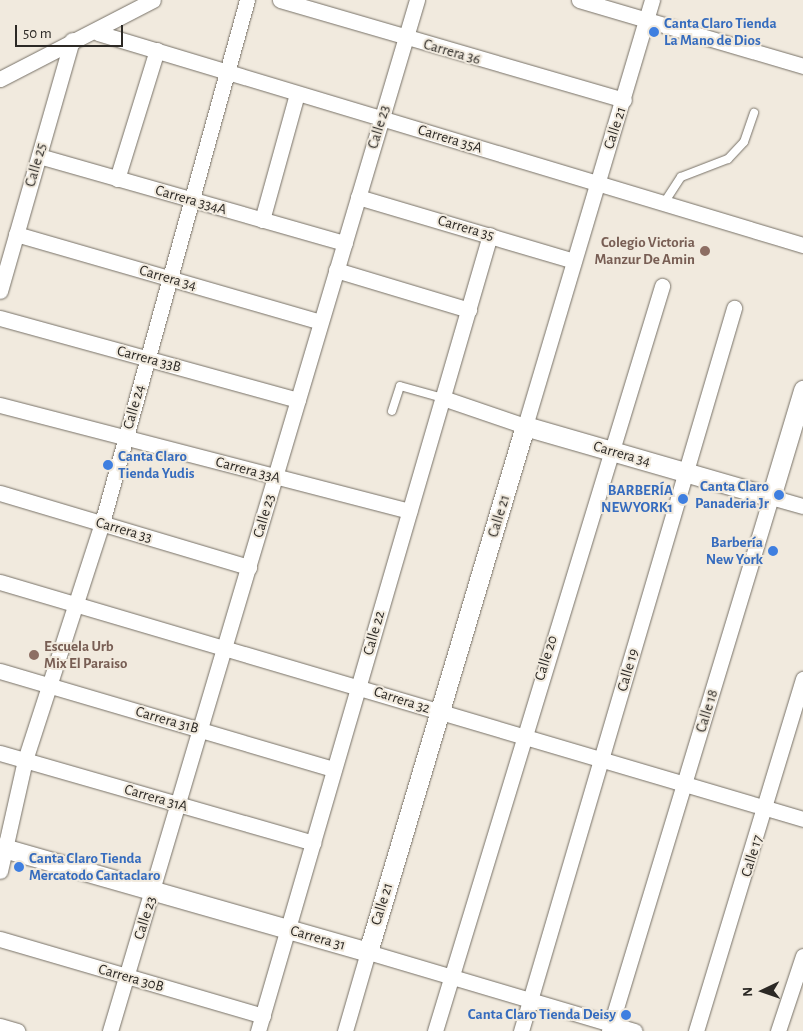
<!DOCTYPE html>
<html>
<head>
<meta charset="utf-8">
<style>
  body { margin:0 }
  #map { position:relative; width:803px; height:1031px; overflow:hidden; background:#f1eade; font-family:"Alegreya Sans",sans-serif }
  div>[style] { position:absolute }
  .roads { filter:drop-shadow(0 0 1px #777167) drop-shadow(0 0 1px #777167) }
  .service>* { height:8px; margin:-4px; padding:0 4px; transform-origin:4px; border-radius:4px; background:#fff }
  .minor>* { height:15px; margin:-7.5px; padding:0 7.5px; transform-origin:7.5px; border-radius:7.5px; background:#fff }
  .tertiary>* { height:19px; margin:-9.5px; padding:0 9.5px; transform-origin:9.5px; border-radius:9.5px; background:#fff }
  .dots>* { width:14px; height:14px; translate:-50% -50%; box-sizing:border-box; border:2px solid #f1eade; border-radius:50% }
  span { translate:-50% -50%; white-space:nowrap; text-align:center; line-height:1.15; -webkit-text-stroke:4px #f1eade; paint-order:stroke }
  .shop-label { font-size:15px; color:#366cbe; font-weight:700 }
  .left { translate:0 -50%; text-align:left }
  .right { translate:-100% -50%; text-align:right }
  .street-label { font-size:15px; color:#2c2925 }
  .education-label { font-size:15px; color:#785e54; font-weight:700 }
  .north { position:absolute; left:738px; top:966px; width:50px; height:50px; -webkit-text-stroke:4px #f1eade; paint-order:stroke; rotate:267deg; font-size:14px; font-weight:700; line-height:20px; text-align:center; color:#2c2925 }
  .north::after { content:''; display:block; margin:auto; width:18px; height:22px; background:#2c2925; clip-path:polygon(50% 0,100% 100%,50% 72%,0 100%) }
  .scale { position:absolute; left:15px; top:25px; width:108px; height:22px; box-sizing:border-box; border:2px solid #2c2925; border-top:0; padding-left:6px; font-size:15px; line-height:18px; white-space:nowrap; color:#2c2925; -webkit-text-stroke:4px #f1eade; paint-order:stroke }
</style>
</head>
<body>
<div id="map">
  <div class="roads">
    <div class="service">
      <i style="left:664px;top:203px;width:31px;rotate:-57deg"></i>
      <i style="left:681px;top:177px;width:50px;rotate:-21deg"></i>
      <i style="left:728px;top:159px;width:23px;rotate:-47deg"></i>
      <i style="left:744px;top:142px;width:31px;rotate:-71deg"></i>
      <i style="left:392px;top:411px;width:26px;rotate:-72deg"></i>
      <i style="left:400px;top:386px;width:45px;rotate:15.6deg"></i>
    </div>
    <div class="minor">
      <i style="left:280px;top:0;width:358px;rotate:16.2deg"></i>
      <i style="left:579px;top:0;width:234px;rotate:16.4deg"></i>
      <i style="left:98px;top:33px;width:736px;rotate:16.74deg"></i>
      <i style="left:0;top:79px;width:172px;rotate:-27.3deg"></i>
      <i style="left:39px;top:156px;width:318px;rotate:15.9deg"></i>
      <i style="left:117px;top:179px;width:135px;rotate:-72.8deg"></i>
      <i style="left:358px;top:197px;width:225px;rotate:16.5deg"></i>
      <i style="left:262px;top:220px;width:131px;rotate:-74.5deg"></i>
      <i style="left:16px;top:234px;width:316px;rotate:16.1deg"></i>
      <i style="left:336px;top:270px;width:139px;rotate:16.7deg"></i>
      <i style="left:0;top:291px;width:261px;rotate:-74deg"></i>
      <i style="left:0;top:318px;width:309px;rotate:15.4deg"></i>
      <i style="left:443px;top:398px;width:87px;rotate:18.9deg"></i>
      <i style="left:525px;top:426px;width:445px;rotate:-73.4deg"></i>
      <i style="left:0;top:405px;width:423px;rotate:14.5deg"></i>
      <i style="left:0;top:493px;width:260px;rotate:16.6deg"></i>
      <i style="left:0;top:582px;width:837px;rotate:16.44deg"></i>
      <i style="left:0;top:671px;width:348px;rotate:16.4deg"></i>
      <i style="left:0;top:753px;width:326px;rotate:16deg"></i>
      <i style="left:0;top:871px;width:114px;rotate:-77.3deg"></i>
      <i style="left:25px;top:760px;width:249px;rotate:-72deg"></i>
      <i style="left:102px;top:523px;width:543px;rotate:-74.5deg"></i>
      <i style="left:0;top:939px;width:274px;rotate:16.3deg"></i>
      <i style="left:0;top:1026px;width:18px;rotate:16deg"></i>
      <i style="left:110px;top:1031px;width:1076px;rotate:-73.42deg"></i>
      <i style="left:258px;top:1031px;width:829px;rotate:-73.75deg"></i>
      <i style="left:345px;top:1031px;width:82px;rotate:-73.8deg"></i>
      <i style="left:368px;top:952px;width:278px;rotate:16.5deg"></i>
      <i style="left:435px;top:1031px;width:779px;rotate:-73.05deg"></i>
      <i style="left:521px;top:1031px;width:754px;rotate:-73.58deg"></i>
      <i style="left:609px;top:1031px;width:558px;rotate:-73.12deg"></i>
      <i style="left:771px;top:497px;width:33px;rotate:16deg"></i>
      <i style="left:696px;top:1031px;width:368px;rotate:-73.1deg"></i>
      <i style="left:778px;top:1031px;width:79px;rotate:-71.6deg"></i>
    </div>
    <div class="tertiary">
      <i style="left:0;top:847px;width:383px;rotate:15.9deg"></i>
      <i style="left:368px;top:952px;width:549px;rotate:-73.38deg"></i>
      <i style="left:525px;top:426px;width:256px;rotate:16.1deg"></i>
      <i style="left:771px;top:497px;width:112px;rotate:-73.3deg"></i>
    </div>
  </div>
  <div class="dots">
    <i style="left:654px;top:32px;background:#3f7fe0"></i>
    <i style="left:705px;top:251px;background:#8d6e63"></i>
    <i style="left:108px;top:465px;background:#3f7fe0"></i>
    <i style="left:779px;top:495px;background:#3f7fe0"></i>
    <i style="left:683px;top:499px;background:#3f7fe0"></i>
    <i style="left:773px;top:551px;background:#3f7fe0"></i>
    <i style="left:34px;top:655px;background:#8d6e63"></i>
    <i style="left:19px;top:867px;background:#3f7fe0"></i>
    <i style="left:626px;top:1015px;background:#3f7fe0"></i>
  </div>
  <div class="shop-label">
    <span class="left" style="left:664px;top:32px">Canta Claro Tienda<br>La Mano de Dios</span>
    <span class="left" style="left:118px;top:465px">Canta Claro<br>Tienda Yudis</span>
    <span class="right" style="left:769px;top:495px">Canta Claro<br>Panaderia Jr</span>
    <span class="right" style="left:673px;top:499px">BARBERÍA<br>NEWYORK1</span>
    <span class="right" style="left:763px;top:551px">Barbería<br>New York</span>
    <span class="left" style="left:29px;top:867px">Canta Claro Tienda<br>Mercatodo Cantaclaro</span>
    <span class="right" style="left:616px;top:1015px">Canta Claro Tienda Deisy</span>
  </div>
  <div class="street-label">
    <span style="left:452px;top:52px;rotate:16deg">Carrera 36</span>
    <span style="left:379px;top:127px;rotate:-73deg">Calle 23</span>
    <span style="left:615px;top:128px;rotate:-72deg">Calle 21</span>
    <span style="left:450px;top:139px;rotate:17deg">Carrera 35A</span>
    <span style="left:36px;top:165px;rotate:-74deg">Calle 25</span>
    <span style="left:191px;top:200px;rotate:16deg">Carrera 334A</span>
    <span style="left:466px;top:228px;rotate:16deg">Carrera 35</span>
    <span style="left:168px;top:278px;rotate:16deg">Carrera 34</span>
    <span style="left:149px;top:359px;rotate:15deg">Carrera 33B</span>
    <span style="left:134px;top:407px;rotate:-74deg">Calle 24</span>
    <span style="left:622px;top:454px;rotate:16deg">Carrera 34</span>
    <span style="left:248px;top:470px;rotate:15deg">Carrera 33A</span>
    <span style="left:264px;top:516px;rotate:-74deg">Calle 23</span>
    <span style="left:499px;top:516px;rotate:-73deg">Calle 21</span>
    <span style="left:124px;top:530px;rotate:16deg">Carrera 33</span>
    <span style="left:374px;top:633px;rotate:-74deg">Calle 22</span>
    <span style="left:546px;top:658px;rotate:-73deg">Calle 20</span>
    <span style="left:628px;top:670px;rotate:-74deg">Calle 19</span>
    <span style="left:402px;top:700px;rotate:18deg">Carrera 32</span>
    <span style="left:707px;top:711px;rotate:-73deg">Calle 18</span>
    <span style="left:167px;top:720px;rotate:16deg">Carrera 31B</span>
    <span style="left:156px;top:798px;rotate:16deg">Carrera 31A</span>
    <span style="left:752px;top:856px;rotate:-73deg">Calle 17</span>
    <span style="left:382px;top:904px;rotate:-73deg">Calle 21</span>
    <span style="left:145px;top:918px;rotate:-73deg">Calle 23</span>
    <span style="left:318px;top:938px;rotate:16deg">Carrera 31</span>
    <span style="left:131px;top:978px;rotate:16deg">Carrera 30B</span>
  </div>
  <div class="education-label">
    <span class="right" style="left:695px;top:251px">Colegio Victoria<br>Manzur De Amin</span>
    <span class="left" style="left:44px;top:655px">Escuela Urb<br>Mix El Paraiso</span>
  </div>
  <div class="north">N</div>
  <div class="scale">50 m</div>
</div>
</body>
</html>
